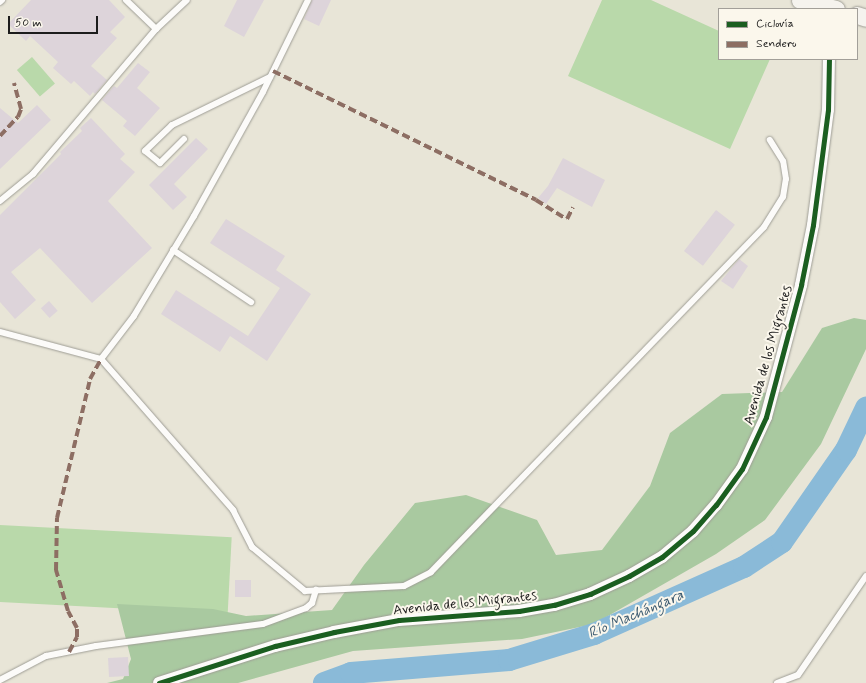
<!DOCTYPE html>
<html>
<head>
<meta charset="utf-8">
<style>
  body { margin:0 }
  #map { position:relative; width:866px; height:683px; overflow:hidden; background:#e8e5d7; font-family:Mynerve,sans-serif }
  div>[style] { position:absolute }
  .green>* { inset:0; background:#b9d9aa; transform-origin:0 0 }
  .forest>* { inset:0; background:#a9c9a0 }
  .river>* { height:22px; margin:-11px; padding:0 11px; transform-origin:11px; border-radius:11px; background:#8abad8 }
  .building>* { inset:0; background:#ddd4da; transform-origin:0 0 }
  .roads { filter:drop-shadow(0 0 1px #9e9d95) drop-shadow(0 0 1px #9e9d95) }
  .service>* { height:6px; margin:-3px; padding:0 3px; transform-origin:3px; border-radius:3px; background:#fcfbf9 }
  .minor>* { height:12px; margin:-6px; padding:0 6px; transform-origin:6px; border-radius:6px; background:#fcfbf9 }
  .secondary>* { height:17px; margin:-8.5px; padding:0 8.5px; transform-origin:8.5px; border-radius:8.5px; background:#f5f3ee }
  .quiet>* { height:4px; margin-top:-2px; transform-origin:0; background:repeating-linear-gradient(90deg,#8d6e63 0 8px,transparent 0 12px) }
  .cycleway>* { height:5px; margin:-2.5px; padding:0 2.5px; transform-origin:2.5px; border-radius:2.5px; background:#1b5e20 }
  span { translate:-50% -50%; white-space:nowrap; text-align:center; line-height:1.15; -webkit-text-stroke:4px #fbf7ec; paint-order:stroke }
  .street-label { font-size:14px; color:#1c1c1c }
  .water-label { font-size:15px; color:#3c5b71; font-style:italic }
  .legend { position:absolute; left:718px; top:8px; width:140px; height:52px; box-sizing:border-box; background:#fbf7ec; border:1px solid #a29f99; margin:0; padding:5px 7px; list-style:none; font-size:12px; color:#1c1c1c }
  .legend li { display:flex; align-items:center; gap:8px; height:20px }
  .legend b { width:20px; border:1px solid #a29f99 }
  .scale { position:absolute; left:8px; top:16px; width:90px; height:18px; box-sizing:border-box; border:2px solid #1c1c1c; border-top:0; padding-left:5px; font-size:12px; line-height:14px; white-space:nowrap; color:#1c1c1c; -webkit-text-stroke:3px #fbf7ec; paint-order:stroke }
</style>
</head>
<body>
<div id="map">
  <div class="green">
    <i style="clip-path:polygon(602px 0,651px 0,719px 31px,719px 59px,770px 59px,730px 149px,568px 76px)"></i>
    <i style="left:32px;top:57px;width:35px;height:20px;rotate:49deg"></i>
    <i style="left:0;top:525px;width:232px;height:77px;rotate:3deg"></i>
  </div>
  <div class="forest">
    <i style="clip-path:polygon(854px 318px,866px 320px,866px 349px,821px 444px,765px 520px,716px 554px,594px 624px,522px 639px,353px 651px,238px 683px,107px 683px,123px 679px,131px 659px,117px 604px,213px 609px,246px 616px,332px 610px,364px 565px,415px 503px,466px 495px,537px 520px,556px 555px,602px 550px,650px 486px,670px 433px,722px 394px,782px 392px,822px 328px)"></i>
  </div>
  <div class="river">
    <i style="left:324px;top:683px;width:29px;rotate:-20deg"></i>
    <i style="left:351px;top:673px;width:159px;rotate:-4.7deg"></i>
    <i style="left:509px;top:660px;width:89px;rotate:-17deg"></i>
    <i style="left:594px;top:634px;width:164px;rotate:-24.1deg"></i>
    <i style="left:744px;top:567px;width:45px;rotate:-33.3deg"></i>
    <i style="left:782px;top:542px;width:112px;rotate:-55.2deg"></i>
    <i style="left:846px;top:450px;width:47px;rotate:-64.5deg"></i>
  </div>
  <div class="building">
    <i style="clip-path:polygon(31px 0,109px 0,125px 17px,110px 32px,117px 38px,91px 66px,107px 80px,95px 94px,93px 92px,90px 96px,74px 81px,71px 84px,53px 68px,58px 62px,30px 36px,26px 41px,8px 24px)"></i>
    <i style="clip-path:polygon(237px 0,264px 0,244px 37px,224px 26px)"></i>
    <i style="clip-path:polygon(312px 0,331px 0,319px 26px,304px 19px)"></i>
    <i style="clip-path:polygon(138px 63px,150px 72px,137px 88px,160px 108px,135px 136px,123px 126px,127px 121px,102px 100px,114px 86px,117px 88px)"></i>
    <i style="clip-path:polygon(37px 105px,51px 120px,0 169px,0 108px,18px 123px)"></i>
    <i style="clip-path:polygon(91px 118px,125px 154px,120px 159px,135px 172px,108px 201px,152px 248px,92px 303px,40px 248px,11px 272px,36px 300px,15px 319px,0 302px,0 215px,61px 154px,60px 152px,82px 131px,80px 128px)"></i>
    <i style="clip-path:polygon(196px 138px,208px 149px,174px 184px,187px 197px,173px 210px,149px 185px)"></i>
    <i style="clip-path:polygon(563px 158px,605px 180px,592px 207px,557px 188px,546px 204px,538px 198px,548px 186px)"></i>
    <i style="left:716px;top:210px;width:24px;height:52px;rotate:38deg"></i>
    <i style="clip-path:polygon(226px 219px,285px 256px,276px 270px,311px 294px,267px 361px,230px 336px,220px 352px,161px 314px,176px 290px,248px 336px,280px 288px,210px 243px)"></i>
    <i style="clip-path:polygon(739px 259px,748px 266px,733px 289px,721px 281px)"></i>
    <i style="left:49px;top:301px;width:13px;height:11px;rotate:48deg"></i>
    <i style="left:235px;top:580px;width:16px;height:17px"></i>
    <i style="left:128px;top:657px;width:19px;height:20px;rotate:87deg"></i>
  </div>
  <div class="roads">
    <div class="service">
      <i style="left:126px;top:0;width:42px;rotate:44deg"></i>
      <i style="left:308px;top:0;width:102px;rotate:116.1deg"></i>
      <i style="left:263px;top:92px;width:142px;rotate:119.1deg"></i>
      <i style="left:194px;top:216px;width:117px;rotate:121deg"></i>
      <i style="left:134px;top:316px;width:54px;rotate:127.5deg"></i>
      <i style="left:101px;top:359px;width:201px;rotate:48.8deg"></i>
      <i style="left:233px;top:510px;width:42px;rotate:62.8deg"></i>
      <i style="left:252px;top:547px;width:69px;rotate:39.7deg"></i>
      <i style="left:305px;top:591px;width:99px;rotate:-2.9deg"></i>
      <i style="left:404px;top:586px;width:30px;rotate:-27deg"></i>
      <i style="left:431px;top:572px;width:479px;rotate:-46deg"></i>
      <i style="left:764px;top:227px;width:36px;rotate:-58deg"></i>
      <i style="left:783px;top:197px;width:18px;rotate:-81deg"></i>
      <i style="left:786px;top:179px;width:18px;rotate:-99deg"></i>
      <i style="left:783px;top:161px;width:25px;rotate:-122deg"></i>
      <i style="left:0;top:2px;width:3px;rotate:-45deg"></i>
      <i style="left:184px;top:139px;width:34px;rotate:135deg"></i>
      <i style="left:160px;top:163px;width:19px;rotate:-141deg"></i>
      <i style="left:145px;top:151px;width:37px;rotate:-44deg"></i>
      <i style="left:172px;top:125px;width:109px;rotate:-26.1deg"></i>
      <i style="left:0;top:201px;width:43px;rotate:-39.3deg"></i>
      <i style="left:33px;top:174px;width:190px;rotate:-49.7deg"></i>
      <i style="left:156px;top:29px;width:42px;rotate:-43.1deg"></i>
      <i style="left:173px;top:250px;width:94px;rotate:33.7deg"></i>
      <i style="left:0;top:332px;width:105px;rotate:15deg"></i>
      <i style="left:0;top:680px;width:52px;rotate:-27.6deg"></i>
      <i style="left:46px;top:656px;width:51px;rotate:-11.3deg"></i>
      <i style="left:96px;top:646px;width:168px;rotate:-7.5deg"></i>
      <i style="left:263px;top:624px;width:46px;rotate:-20.4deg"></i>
      <i style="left:306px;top:608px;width:8px;rotate:-40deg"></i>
      <i style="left:312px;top:603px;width:14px;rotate:-73deg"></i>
      <i style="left:777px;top:683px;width:22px;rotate:-21deg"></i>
      <i style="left:798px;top:675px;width:120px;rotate:-55.5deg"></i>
    </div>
    <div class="minor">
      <i style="left:159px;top:683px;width:122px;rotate:-17.7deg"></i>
      <i style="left:275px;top:646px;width:61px;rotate:-13.3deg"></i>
      <i style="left:334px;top:632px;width:66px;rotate:-10.5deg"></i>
      <i style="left:399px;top:620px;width:120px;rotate:-4.3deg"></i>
      <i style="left:519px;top:611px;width:36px;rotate:-10deg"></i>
      <i style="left:554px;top:605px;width:38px;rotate:-17deg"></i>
      <i style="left:590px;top:594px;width:43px;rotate:-24.8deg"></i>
      <i style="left:629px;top:576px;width:38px;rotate:-30deg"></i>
      <i style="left:662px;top:557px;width:40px;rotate:-40deg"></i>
      <i style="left:693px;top:531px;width:35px;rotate:-49deg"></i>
      <i style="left:716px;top:505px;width:44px;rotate:-54.2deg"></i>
      <i style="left:742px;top:469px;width:57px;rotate:-65.2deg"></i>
      <i style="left:766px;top:417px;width:137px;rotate:-75.1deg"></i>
      <i style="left:801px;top:285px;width:61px;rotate:-78.7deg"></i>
      <i style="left:813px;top:225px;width:116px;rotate:-82.6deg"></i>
      <i style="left:828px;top:110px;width:51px;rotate:-88.9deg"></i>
    </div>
    <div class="secondary">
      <i style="left:800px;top:0;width:37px;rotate:14deg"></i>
      <i style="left:857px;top:15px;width:9px;rotate:18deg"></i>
    </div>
  </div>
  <div class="quiet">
    <i style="left:273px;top:71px;width:293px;rotate:26.1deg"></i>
    <i style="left:536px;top:200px;width:36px;rotate:32deg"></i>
    <i style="left:567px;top:219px;width:13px;rotate:-63deg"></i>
    <i style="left:0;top:136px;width:26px;rotate:-47deg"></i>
    <i style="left:18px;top:117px;width:9px;rotate:-69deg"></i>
    <i style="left:21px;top:109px;width:27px;rotate:-105deg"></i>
    <i style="left:69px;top:652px;width:17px;rotate:-62deg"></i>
    <i style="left:77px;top:637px;width:9px;rotate:-90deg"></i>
    <i style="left:77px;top:628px;width:19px;rotate:-118deg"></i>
    <i style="left:68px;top:611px;width:43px;rotate:-106.3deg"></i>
    <i style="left:56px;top:570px;width:52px;rotate:-88.9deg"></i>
    <i style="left:57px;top:518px;width:143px;rotate:-76.6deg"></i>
    <i style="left:90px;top:379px;width:23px;rotate:-61deg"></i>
  </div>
  <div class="cycleway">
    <i style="left:159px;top:683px;width:122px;rotate:-17.7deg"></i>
    <i style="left:275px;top:646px;width:61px;rotate:-13.3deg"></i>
    <i style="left:334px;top:632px;width:66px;rotate:-10.5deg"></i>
    <i style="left:399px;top:620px;width:120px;rotate:-4.3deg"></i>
    <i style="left:519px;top:611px;width:36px;rotate:-10deg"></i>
    <i style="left:554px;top:605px;width:38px;rotate:-17deg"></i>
    <i style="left:590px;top:594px;width:43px;rotate:-24.8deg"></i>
    <i style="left:629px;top:576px;width:38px;rotate:-30deg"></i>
    <i style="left:662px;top:557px;width:40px;rotate:-40deg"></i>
    <i style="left:693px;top:531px;width:35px;rotate:-49deg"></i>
    <i style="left:716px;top:505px;width:44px;rotate:-54.2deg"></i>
    <i style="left:742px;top:469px;width:57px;rotate:-65.2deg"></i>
    <i style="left:766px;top:417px;width:137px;rotate:-75.1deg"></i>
    <i style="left:801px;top:285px;width:61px;rotate:-78.7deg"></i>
    <i style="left:813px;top:225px;width:116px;rotate:-82.6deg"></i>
    <i style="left:828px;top:110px;width:51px;rotate:-88.9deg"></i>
  </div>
  <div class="street-label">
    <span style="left:768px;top:355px;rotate:-74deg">Avenida de los Migrantes</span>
    <span style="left:465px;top:603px;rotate:-6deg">Avenida de los Migrantes</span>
  </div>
  <div class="water-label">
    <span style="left:636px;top:615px;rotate:-23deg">Río Machángara</span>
  </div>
  <ul class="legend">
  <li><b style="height:5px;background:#1b5e20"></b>Ciclovía</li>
  <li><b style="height:5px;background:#8d6e63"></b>Sendero</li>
  </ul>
  <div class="scale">50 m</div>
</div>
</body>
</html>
